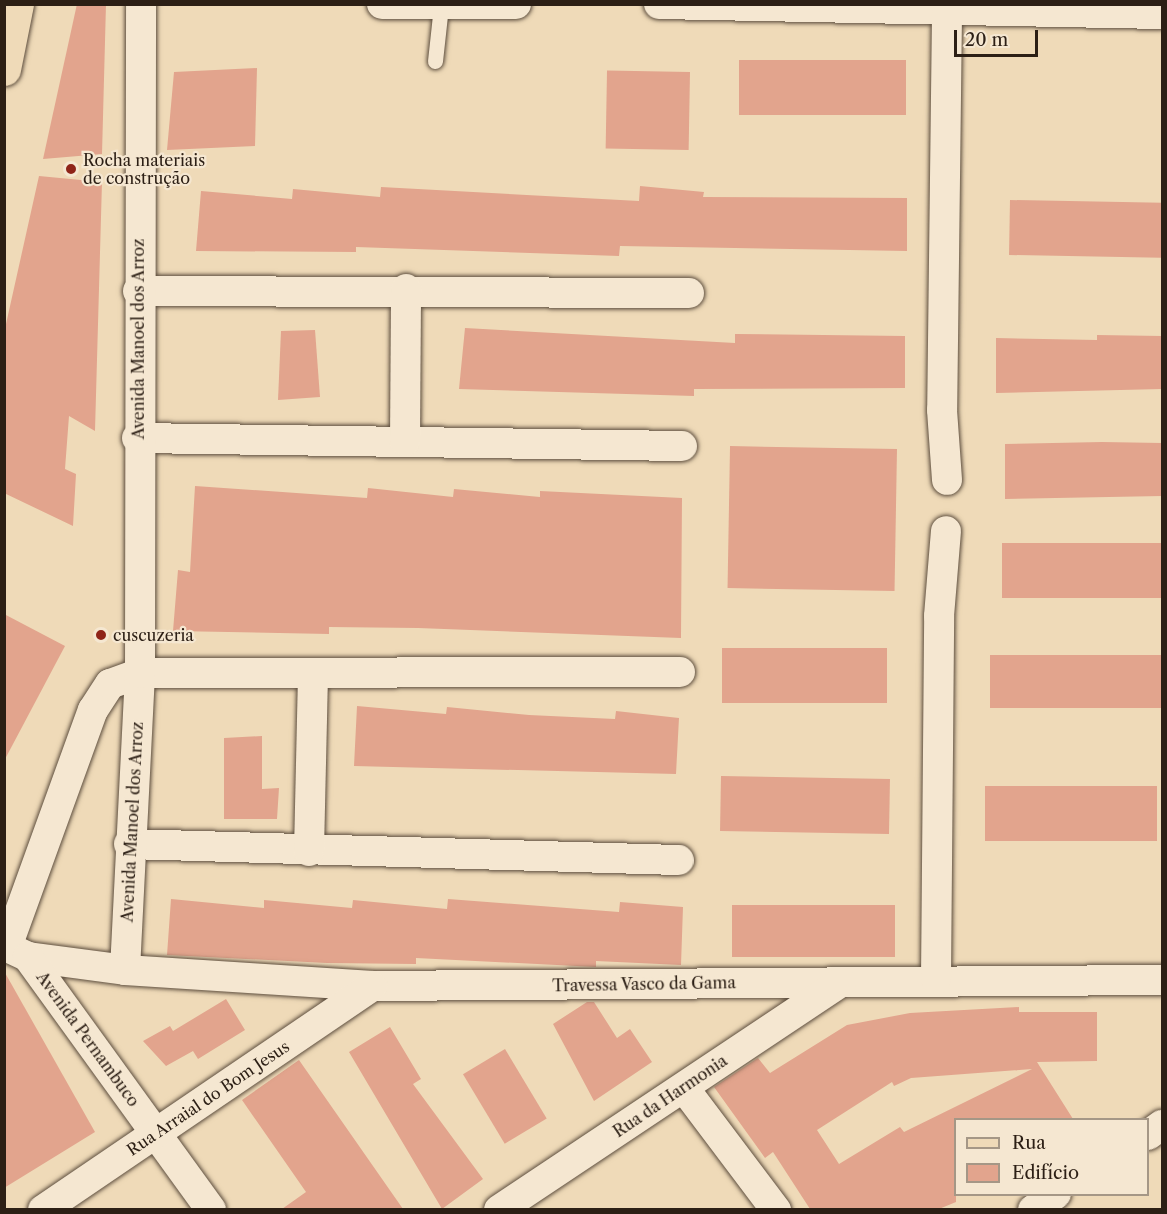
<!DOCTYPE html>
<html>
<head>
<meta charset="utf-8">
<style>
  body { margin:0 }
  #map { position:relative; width:1167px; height:1214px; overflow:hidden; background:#efdab8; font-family:"Libre Caslon Text",serif }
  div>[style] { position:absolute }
  .building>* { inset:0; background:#e2a48d; transform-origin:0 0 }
  .roads { filter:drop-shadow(0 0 2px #5d4e3e) drop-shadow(0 0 2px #5d4e3e) }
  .lane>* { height:15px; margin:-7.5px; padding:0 7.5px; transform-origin:7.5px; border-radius:7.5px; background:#f5e7d1 }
  .street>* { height:30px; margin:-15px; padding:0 15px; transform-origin:15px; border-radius:15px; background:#f5e7d1 }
  .primary>* { height:33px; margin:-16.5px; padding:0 16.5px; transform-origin:16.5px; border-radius:16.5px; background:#efdab8 }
  .dots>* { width:16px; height:16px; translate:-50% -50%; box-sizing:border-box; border:3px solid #f5e7d1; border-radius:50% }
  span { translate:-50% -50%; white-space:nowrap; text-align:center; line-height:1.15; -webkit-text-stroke:4.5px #f5e7d1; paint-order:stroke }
  .poi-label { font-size:16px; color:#2c1f15 }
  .left { translate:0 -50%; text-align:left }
  .street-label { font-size:16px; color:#2c1f15 }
  .frame { position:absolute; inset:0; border:6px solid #2c1f15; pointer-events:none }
  .legend { position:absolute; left:954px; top:1118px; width:195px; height:78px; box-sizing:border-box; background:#f5e7d1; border:2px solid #a59786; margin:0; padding:8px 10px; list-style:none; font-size:18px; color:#2c1f15 }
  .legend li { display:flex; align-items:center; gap:12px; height:30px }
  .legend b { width:30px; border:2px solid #a59786 }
  .scale { position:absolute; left:954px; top:30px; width:84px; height:27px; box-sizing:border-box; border:3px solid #2c1f15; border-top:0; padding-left:8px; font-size:18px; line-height:21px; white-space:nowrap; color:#2c1f15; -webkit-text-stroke:4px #f5e7d1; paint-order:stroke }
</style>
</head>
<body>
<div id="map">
  <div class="building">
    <i style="clip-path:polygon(77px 4px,106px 4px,102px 154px,43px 159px)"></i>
    <i style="left:739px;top:60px;width:167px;height:55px"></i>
    <i style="clip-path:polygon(257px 68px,255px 146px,167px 150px,174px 72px)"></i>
    <i style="left:690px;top:72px;width:78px;height:83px;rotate:91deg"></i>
    <i style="clip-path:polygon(39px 176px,102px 182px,95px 431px,69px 416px,65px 469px,76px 474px,73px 526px,4px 493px,4px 333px)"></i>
    <i style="clip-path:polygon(640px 186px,704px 192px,703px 197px,907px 198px,907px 251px,620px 246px,619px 256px,356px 247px,356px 252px,196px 251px,201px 191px,292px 199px,293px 189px,380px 197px,381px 187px,639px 201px)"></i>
    <i style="left:1010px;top:200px;width:152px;height:55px;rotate:1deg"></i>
    <i style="clip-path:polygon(465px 328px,735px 343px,735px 334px,905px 336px,905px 388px,694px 389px,694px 396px,459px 389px)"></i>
    <i style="clip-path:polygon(315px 330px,320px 397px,278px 400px,281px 331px)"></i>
    <i style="clip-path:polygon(1097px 335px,1162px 336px,1162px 389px,996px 393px,996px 338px,1097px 340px)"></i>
    <i style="clip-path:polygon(1102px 442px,1162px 443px,1162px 496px,1005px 499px,1005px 444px)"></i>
    <i style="left:897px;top:449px;width:142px;height:167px;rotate:91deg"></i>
    <i style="clip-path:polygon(195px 486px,367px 498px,368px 488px,453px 497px,454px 489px,540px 497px,540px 491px,682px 498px,681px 638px,418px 628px,329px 627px,329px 634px,173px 631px,178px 570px,190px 572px)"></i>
    <i style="left:1002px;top:543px;width:160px;height:55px"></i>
    <i style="clip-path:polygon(4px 614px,65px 646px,4px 761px)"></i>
    <i style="left:722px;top:648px;width:165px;height:55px"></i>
    <i style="left:1162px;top:655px;width:53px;height:172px;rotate:90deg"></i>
    <i style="clip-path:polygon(357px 706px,446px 714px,447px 707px,529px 715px,615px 719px,616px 711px,679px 718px,676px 774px,354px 766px)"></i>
    <i style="clip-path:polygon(262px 736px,262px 789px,279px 788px,277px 819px,224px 819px,224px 738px)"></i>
    <i style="left:721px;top:776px;width:169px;height:55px;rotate:1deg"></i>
    <i style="left:985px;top:786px;width:172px;height:55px"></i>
    <i style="clip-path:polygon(171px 899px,264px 908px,264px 900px,352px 908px,353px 900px,447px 909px,448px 899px,619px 912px,620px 902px,683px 907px,681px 965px,596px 961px,596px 967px,416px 958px,416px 964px,327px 963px,167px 955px)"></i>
    <i style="left:895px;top:905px;width:52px;height:163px;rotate:90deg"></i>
    <i style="clip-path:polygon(4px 971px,95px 1132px,4px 1188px)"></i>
    <i style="clip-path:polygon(226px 999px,245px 1030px,198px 1059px,193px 1051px,166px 1066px,143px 1041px,170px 1026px,173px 1031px)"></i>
    <i style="clip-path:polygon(587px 1002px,594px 1002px,617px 1038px,630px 1029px,652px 1062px,594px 1101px,553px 1024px)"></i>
    <i style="clip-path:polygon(evenodd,1019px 1007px,1019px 1012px,1097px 1012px,1097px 1061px,1037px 1062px,1073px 1119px,956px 1119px,956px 1202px,939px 1209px,810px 1209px,773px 1152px,765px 1158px,714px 1087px,758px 1058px,770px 1073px,847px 1025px,910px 1013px,1019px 1007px,1032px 1069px,904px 1132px,900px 1127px,839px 1164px,817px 1130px,892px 1082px,894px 1086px,911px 1078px,1032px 1069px)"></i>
    <i style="clip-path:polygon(390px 1027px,421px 1079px,413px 1084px,483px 1179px,442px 1209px,349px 1052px)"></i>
    <i style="left:505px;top:1049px;width:81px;height:49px;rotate:59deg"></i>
    <i style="clip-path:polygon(299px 1060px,403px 1209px,282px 1209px,306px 1192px,242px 1100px)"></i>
  </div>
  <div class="roads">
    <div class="lane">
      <i style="left:435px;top:61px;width:55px;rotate:-83.8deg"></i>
    </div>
    <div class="street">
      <i style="left:382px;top:4px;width:134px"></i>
      <i style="left:659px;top:4px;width:503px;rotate:1.14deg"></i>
      <i style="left:947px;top:14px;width:396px;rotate:90.7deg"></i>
      <i style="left:942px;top:410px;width:70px;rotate:85.9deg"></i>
      <i style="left:138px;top:291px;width:551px;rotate:0.21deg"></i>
      <i style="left:137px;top:438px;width:545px;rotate:0.84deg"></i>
      <i style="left:405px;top:441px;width:152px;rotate:-89.6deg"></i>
      <i style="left:129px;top:844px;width:550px;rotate:1.67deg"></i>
      <i style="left:309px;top:851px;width:175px;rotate:-88.7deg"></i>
      <i style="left:7px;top:947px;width:23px;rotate:25deg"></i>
      <i style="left:28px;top:957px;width:98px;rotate:7.6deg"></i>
      <i style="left:125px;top:970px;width:248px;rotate:3.7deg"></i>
      <i style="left:372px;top:986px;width:790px;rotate:-0.44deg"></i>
      <i style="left:7px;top:947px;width:252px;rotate:-70.1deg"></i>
      <i style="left:93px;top:710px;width:31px;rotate:-57deg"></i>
      <i style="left:110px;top:684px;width:32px;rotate:-20deg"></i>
      <i style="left:140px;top:673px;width:540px;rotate:-0.11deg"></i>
      <i style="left:28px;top:957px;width:312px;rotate:54.1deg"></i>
      <i style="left:125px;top:970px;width:297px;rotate:-87.1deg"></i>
      <i style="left:140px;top:673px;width:669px;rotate:-89.91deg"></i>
      <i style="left:936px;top:979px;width:363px;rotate:-89.5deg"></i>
      <i style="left:939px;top:616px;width:85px;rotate:-85.3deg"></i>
      <i style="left:684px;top:1088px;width:153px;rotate:53deg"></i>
      <i style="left:1148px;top:1135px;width:17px;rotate:-36deg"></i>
      <i style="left:43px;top:1210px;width:398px;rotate:-34.2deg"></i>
      <i style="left:499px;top:1210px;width:411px;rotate:-33.7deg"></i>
      <i style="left:1033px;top:1210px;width:28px;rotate:-35deg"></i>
    </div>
    <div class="primary">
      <i style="left:4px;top:69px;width:66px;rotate:-78.7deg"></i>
    </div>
  </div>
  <div class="dots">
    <i style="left:71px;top:169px;background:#8f2418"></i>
    <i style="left:101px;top:635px;background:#8f2418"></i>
  </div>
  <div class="poi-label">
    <span class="left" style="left:83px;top:169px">Rocha materiais<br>de construção</span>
    <span class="left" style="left:113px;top:635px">cuscuzeria</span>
  </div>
  <div class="street-label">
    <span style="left:138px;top:339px;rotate:-90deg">Avenida Manoel dos Arroz</span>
    <span style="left:132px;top:822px;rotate:-87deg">Avenida Manoel dos Arroz</span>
    <span style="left:644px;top:984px;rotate:-1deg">Travessa Vasco da Gama</span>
    <span style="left:88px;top:1039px;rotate:54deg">Avenida Pernambuco</span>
    <span style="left:670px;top:1096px;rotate:-34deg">Rua da Harmonia</span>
    <span style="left:208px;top:1098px;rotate:-34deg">Rua Arraial do Bom Jesus</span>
  </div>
  <div class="frame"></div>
  <ul class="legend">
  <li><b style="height:8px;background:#efdab8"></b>Rua</li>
  <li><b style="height:16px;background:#e2a48d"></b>Edifício</li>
  </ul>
  <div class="scale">20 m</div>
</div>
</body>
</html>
